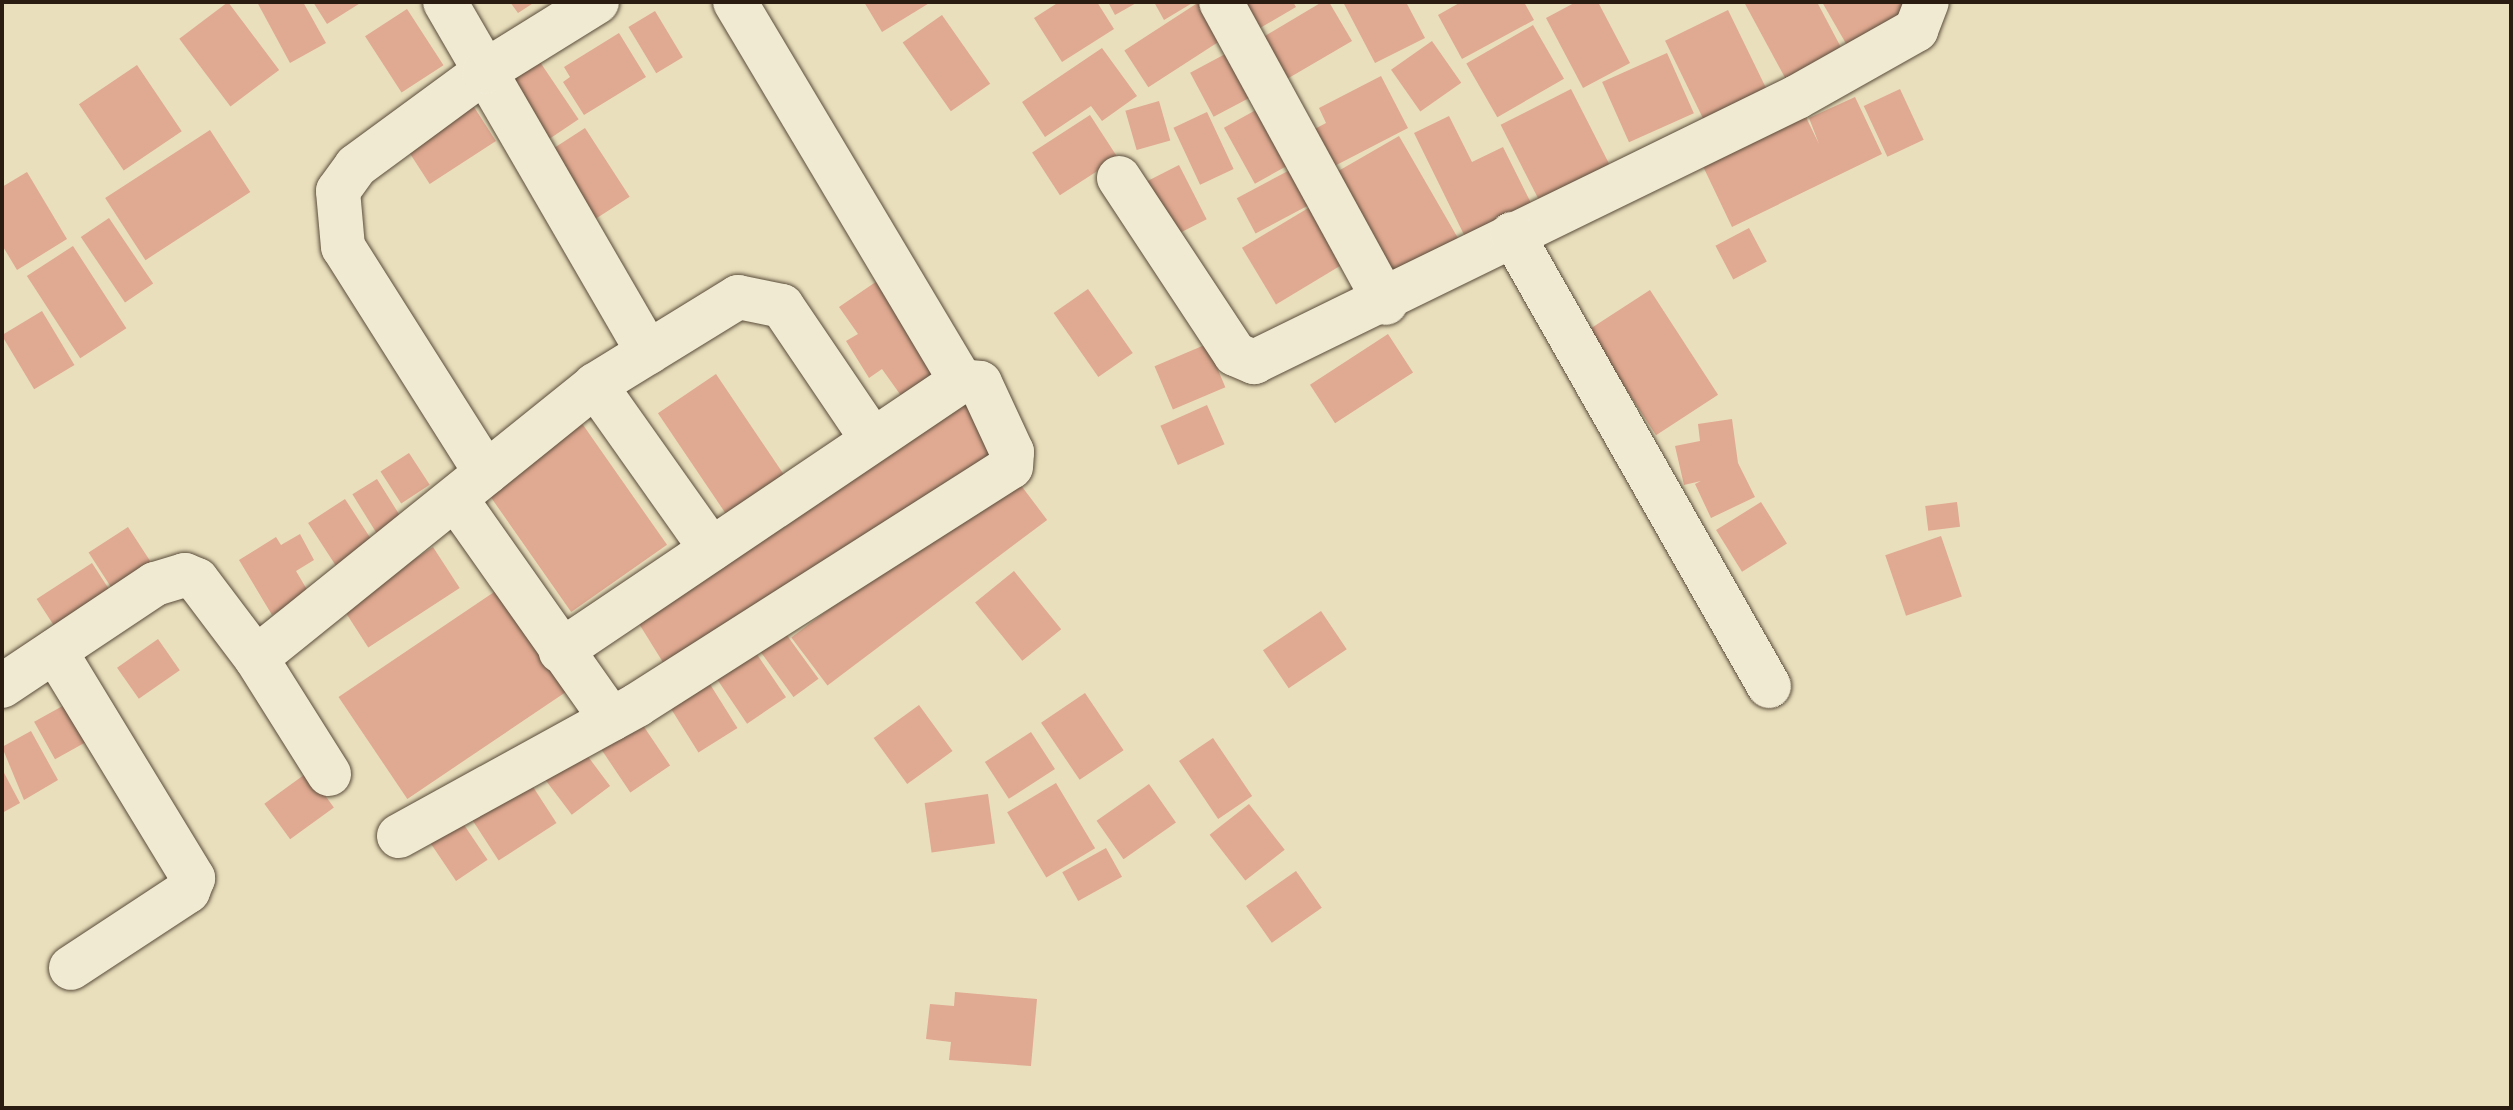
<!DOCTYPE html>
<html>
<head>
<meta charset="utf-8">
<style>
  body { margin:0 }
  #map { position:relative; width:2513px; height:1110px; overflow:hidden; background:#e9dfbc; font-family:"Libre Caslon Text",serif }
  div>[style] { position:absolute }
  .building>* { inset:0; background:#e0a991; transform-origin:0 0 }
  .roads { filter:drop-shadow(0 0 2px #5a4d3b) drop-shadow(0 0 2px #5a4d3b) }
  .minor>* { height:44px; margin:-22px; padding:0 22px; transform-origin:22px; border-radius:22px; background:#f1ead3 }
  span { translate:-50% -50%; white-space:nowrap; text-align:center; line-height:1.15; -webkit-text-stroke:6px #f1ead3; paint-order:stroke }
  .frame { position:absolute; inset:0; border:4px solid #2a1c10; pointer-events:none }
</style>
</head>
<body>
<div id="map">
  <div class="building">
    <i style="left:228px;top:2px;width:85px;height:61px;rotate:53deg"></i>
    <i style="clip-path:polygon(257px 2px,303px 2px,326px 43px,290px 63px)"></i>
    <i style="clip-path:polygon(313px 2px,362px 2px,327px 24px)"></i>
    <i style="clip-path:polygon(510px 2px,535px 2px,518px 13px)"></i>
    <i style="clip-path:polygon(864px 2px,931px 2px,882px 32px)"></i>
    <i style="clip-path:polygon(1059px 2px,1097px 2px,1114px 29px,1062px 62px,1034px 18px)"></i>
    <i style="clip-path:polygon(1108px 2px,1138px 2px,1115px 15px)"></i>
    <i style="clip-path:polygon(1154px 2px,1194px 2px,1164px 20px)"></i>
    <i style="left:1199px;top:2px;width:44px;height:89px;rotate:57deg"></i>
    <i style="clip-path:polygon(1238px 2px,1293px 2px,1296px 7px,1255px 31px)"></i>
    <i style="clip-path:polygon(1322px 2px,1329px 2px,1352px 41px,1275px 86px,1250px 45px)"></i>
    <i style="clip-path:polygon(1343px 2px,1406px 2px,1425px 38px,1375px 63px)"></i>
    <i style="clip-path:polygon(1461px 2px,1524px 2px,1534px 20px,1462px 59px,1438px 15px)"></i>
    <i style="clip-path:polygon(1576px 2px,1598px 2px,1630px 63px,1583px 88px,1546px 18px)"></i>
    <i style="clip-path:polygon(1744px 2px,1817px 2px,1845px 55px,1789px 85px)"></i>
    <i style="clip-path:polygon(1822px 2px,1905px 2px,1914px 17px,1852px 54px)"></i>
    <i style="left:407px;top:9px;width:67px;height:50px;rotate:57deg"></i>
    <i style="left:1728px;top:10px;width:102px;height:70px;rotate:64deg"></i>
    <i style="left:655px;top:11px;width:54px;height:31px;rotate:59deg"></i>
    <i style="left:942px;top:15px;width:84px;height:48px;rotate:55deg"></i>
    <i style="left:1533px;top:25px;width:62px;height:77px;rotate:60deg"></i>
    <i style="clip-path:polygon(619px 33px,646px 77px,584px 115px,563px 82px,570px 77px,564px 67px)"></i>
    <i style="left:1432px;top:41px;width:51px;height:50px;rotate:55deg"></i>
    <i style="clip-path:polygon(1102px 48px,1137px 96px,1102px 121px,1091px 106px,1045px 137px,1022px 102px)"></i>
    <i style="left:1229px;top:52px;width:50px;height:44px;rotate:62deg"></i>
    <i style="left:1667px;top:53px;width:66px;height:71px;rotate:66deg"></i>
    <i style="left:540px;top:62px;width:69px;height:39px;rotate:56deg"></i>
    <i style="left:137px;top:65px;width:80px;height:70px;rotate:56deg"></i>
    <i style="clip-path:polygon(1381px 76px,1408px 128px,1319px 174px,1300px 137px,1326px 123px,1319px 108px)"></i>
    <i style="left:1571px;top:89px;width:92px;height:79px;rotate:63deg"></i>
    <i style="left:1900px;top:89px;width:56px;height:40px;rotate:65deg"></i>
    <i style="clip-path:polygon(1855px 97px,1882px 154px,1732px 227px,1699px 158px,1801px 107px,1819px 144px,1809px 118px)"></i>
    <i style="left:1159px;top:101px;width:41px;height:35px;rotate:74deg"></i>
    <i style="left:1272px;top:101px;width:64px;height:55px;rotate:61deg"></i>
    <i style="left:472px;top:104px;width:44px;height:79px;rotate:57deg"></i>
    <i style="left:1207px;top:112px;width:63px;height:37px;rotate:65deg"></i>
    <i style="left:1090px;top:115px;width:51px;height:69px;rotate:57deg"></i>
    <i style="clip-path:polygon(1449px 116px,1472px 162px,1503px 147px,1536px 213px,1470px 247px,1414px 133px)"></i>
    <i style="left:585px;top:128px;width:82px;height:40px;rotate:57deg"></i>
    <i style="left:210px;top:130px;width:74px;height:125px;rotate:57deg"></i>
    <i style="left:1399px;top:136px;width:123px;height:85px;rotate:60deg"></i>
    <i style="left:1303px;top:163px;width:40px;height:75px;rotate:62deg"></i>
    <i style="left:1179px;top:165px;width:61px;height:38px;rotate:63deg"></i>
    <i style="clip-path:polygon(27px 172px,67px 239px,17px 270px,2px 245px,2px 187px)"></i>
    <i style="left:1320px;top:201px;width:66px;height:91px;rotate:59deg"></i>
    <i style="left:109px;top:218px;width:79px;height:34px;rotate:56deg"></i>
    <i style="left:1749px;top:228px;width:38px;height:38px;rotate:62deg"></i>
    <i style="left:73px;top:246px;width:98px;height:55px;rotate:57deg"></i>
    <i style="clip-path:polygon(883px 277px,946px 366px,902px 397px,882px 369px,869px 378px,846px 341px,858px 334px,839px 307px)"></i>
    <i style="left:1088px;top:289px;width:78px;height:42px;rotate:55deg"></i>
    <i style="left:1650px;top:290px;width:125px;height:74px;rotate:57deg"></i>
    <i style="left:42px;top:311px;width:63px;height:47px;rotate:59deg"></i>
    <i style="left:1388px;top:334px;width:46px;height:93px;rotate:57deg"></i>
    <i style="left:1207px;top:344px;width:47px;height:57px;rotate:67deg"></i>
    <i style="left:716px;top:374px;width:128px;height:70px;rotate:56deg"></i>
    <i style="left:965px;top:402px;width:75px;height:394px;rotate:58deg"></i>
    <i style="left:1207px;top:405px;width:43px;height:51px;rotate:66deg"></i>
    <i style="clip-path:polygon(1732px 419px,1738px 463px,1755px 497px,1711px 518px,1695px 484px,1701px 481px,1684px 485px,1675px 446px,1700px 441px,1698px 424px)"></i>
    <i style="left:581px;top:422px;width:150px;height:117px;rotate:55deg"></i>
    <i style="left:409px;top:453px;width:38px;height:34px;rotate:57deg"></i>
    <i style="left:1011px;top:472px;width:60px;height:275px;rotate:53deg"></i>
    <i style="left:377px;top:479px;width:54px;height:29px;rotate:58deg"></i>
    <i style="left:345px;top:499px;width:54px;height:44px;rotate:57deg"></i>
    <i style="left:1761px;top:502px;width:49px;height:53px;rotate:58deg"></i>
    <i style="left:1957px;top:502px;width:25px;height:32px;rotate:83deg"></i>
    <i style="left:128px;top:527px;width:49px;height:47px;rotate:57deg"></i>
    <i style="clip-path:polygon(300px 534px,314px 560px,296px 571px,309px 593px,272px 615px,239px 560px,276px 537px,281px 545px)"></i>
    <i style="left:1941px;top:536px;width:64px;height:59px;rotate:71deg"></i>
    <i style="left:433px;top:547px;width:49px;height:109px;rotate:57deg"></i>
    <i style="left:92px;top:563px;width:48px;height:66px;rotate:57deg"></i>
    <i style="left:1014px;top:571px;width:75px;height:50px;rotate:51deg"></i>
    <i style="left:506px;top:584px;width:123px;height:202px;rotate:56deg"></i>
    <i style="left:1321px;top:611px;width:46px;height:70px;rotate:56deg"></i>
    <i style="left:778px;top:623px;width:69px;height:31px;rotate:54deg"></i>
    <i style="left:158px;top:639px;width:38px;height:50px;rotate:55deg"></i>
    <i style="left:748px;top:641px;width:68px;height:47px;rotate:56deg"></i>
    <i style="left:703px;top:673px;width:65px;height:46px;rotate:58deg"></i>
    <i style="left:1085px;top:693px;width:69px;height:53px;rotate:56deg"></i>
    <i style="left:77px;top:698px;width:43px;height:49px;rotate:61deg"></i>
    <i style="left:919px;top:705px;width:57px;height:56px;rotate:54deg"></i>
    <i style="left:636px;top:715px;width:61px;height:48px;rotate:56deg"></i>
    <i style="clip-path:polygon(31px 731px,58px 780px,24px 800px,2px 747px)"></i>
    <i style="left:1031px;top:732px;width:44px;height:55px;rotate:57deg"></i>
    <i style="left:1213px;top:738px;width:70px;height:41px;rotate:56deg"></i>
    <i style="left:577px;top:742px;width:55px;height:48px;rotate:53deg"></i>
    <i style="clip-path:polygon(2px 769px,20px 803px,2px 813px)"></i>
    <i style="left:308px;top:772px;width:44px;height:54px;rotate:54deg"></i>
    <i style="left:526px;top:776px;width:56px;height:69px;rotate:57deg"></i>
    <i style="left:1056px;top:783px;width:76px;height:57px;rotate:59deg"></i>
    <i style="left:1149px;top:784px;width:47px;height:64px;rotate:55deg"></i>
    <i style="left:988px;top:794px;width:50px;height:64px;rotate:82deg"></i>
    <i style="left:1249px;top:804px;width:58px;height:50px;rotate:52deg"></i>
    <i style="left:454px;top:810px;width:60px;height:38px;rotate:56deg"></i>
    <i style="left:1106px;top:848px;width:33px;height:50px;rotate:61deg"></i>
    <i style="left:1296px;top:871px;width:45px;height:61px;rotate:55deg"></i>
    <i style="clip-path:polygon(955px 992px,1037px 999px,1031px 1066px,949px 1060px,951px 1042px,926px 1039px,930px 1004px,954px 1006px)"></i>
  </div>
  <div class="roads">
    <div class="minor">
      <i style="left:445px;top:2px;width:405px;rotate:59.9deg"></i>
      <i style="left:735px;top:2px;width:441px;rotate:59.2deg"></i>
      <i style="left:1221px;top:2px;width:343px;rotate:61.3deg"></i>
      <i style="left:1119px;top:178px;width:211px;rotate:56.6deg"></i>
      <i style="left:1235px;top:354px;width:21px;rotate:23deg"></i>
      <i style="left:1254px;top:362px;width:604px;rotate:-26.01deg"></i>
      <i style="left:1797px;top:97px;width:137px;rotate:-29.4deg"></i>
      <i style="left:1916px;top:30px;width:30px;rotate:-69deg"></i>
      <i style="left:1512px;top:234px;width:520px;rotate:60.38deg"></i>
      <i style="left:595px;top:385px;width:201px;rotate:54.7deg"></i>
      <i style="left:486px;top:473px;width:267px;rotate:-122.3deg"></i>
      <i style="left:343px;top:247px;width:56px;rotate:-95.1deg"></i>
      <i style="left:338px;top:191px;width:31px;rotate:-54deg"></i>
      <i style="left:356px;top:166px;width:159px;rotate:-36.3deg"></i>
      <i style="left:484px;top:72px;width:133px;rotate:-31.8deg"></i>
      <i style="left:458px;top:502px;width:266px;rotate:54.8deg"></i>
      <i style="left:55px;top:651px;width:266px;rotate:58.7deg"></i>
      <i style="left:193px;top:878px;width:14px;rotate:111deg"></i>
      <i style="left:188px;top:891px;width:140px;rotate:146.7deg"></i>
      <i style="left:256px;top:658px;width:435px;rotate:-38.8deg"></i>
      <i style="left:595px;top:385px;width:168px;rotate:-31.6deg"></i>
      <i style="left:738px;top:297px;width:45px;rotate:11.6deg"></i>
      <i style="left:782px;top:306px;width:161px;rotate:55.9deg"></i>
      <i style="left:2px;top:686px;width:184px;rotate:-33.7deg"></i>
      <i style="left:155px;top:584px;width:31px;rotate:-17deg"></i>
      <i style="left:185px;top:575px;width:13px;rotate:23deg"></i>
      <i style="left:197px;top:580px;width:98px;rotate:52.9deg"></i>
      <i style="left:256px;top:658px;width:137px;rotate:57.8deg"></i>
      <i style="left:399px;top:836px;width:272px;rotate:-28.8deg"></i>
      <i style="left:637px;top:705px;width:443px;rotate:-32.5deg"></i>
      <i style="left:1011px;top:467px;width:15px;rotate:-86deg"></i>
      <i style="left:1012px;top:452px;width:76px;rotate:-114.9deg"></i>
      <i style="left:980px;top:383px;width:19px;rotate:-174deg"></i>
      <i style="left:961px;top:381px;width:483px;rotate:146deg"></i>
    </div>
  </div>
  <div class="frame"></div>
</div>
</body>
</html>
